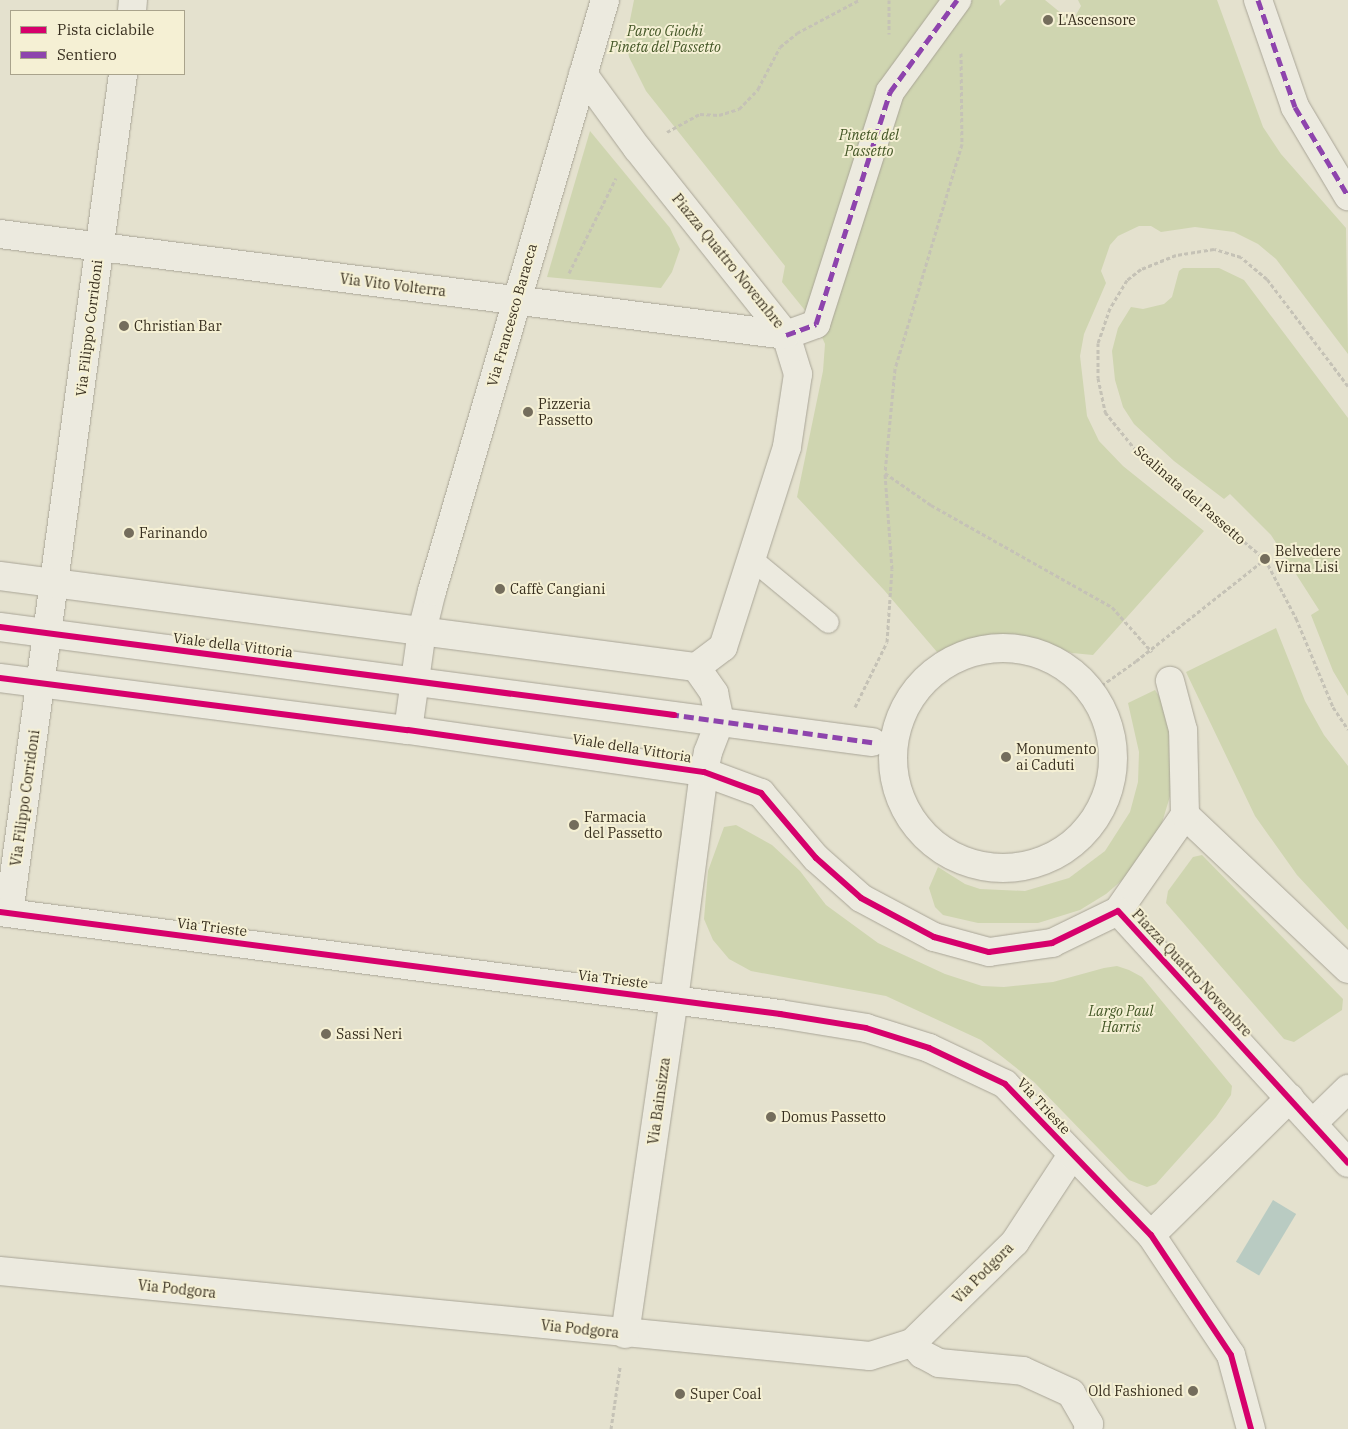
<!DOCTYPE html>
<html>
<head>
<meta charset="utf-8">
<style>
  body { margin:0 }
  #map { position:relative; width:1348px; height:1429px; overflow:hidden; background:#e4e1ce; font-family:"IBM Plex Serif",serif }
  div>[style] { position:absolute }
  .green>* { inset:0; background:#cfd5b0 }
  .water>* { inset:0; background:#b9cbc2; transform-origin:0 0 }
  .path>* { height:3px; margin-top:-1.5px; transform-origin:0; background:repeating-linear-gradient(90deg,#c5c2b6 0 4px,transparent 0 6.5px) }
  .roads { filter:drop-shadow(0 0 1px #a9a597) drop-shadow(0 0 1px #a9a597) }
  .service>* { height:21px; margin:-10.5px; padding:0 10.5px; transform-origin:10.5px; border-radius:10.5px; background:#eceadf }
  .pedestrian>* { height:28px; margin:-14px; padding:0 14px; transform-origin:14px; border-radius:14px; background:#eceadf }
  .pedestrian>.ring { margin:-14px; padding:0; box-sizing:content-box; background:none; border:28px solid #eceadf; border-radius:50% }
  .minor>* { height:28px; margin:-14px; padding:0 14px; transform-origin:14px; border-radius:14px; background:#eceadf }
  .tertiary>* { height:28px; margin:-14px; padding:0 14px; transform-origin:14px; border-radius:14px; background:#eceadf }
  .quiet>* { height:5px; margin-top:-2.5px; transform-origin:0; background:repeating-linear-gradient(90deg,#8e44ad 0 10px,transparent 0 15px) }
  .cycleway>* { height:6px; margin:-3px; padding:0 3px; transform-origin:3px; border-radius:3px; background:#d6006c }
  .dots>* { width:14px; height:14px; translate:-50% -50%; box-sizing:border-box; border:2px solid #f5f0d4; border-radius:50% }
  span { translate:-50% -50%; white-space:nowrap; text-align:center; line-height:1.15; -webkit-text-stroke:4px #f5f0d4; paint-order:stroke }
  .poi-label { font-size:14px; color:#382f1f }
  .left { translate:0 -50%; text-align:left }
  .right { translate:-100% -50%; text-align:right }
  .park-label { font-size:14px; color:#425525; font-style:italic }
  .street-label { font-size:14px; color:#382f1f }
  .legend { position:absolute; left:10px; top:10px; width:175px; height:65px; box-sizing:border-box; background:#f5f0d4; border:1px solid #a9a38c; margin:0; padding:6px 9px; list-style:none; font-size:15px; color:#382f1f }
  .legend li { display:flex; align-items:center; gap:10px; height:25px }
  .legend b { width:25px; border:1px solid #a9a38c }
</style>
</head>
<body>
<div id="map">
  <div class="green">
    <i style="clip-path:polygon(634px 0,999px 0,1000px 6px,1006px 0,1045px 0,1072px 22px,1081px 6px,1078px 0,1217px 0,1263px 127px,1281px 154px,1346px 228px,1348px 354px,1276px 259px,1258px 244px,1234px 232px,1195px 227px,1161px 232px,1151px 226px,1139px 226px,1118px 236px,1110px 245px,1101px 271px,1106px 283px,1084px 334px,1080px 356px,1087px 416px,1099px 441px,1123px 466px,1204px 531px,1093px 655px,1072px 653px,1036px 640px,998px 636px,967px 641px,937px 652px,884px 590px,797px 497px,823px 371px,825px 344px,816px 324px,782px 282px,785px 266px,646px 91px,629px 57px,626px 40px)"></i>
    <i style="clip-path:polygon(590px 131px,670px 228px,680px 249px,672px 272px,661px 288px,547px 277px)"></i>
    <i style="clip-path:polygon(1183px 268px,1219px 268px,1244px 280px,1348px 418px,1348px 696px,1333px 671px,1311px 615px,1319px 610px,1271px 535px,1230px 494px,1224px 499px,1174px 461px,1134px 424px,1123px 407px,1115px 380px,1112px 351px,1118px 328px,1131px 307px,1143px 309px,1164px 304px,1172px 297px,1179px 271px)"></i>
    <i style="clip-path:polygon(1276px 628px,1305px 701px,1324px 735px,1348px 766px,1348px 930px,1297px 875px,1255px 816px,1186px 672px)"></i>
    <i style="clip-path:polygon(1155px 690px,1168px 710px,1174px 783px,1161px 826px,1128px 875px,1106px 894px,1080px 910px,1038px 923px,978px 923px,943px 915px,935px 907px,929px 888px,938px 867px,965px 884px,980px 889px,1025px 891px,1069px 878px,1105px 851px,1130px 812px,1138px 782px,1139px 752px,1128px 703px)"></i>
    <i style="clip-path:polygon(736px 825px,772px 845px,800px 871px,826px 905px,878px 943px,945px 974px,982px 986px,1004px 987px,1053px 982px,1104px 968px,1117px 966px,1129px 970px,1142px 977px,1232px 1086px,1231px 1095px,1216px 1117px,1156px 1184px,1147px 1187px,1129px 1180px,1034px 1082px,981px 1040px,886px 996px,751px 971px,729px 959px,713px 940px,704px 919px,708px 871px,724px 827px)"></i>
    <i style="clip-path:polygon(1202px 855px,1343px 999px,1342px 1010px,1294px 1042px,1284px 1039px,1166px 903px,1168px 891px,1193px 857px)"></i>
  </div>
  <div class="water">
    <i style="left:1273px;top:1200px;width:27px;height:72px;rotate:31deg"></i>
  </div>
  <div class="path">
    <i style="left:889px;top:0;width:34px;rotate:90deg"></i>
    <i style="left:961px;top:53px;width:91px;rotate:89.4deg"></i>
    <i style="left:962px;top:144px;width:235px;rotate:106.6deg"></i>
    <i style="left:895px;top:369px;width:104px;rotate:95.5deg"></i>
    <i style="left:885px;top:473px;width:56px;rotate:34.8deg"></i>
    <i style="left:931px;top:505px;width:208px;rotate:29.4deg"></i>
    <i style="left:1112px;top:607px;width:60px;rotate:48.4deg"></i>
    <i style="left:667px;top:132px;width:38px;rotate:-29deg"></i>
    <i style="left:700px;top:114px;width:19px;rotate:3deg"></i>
    <i style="left:719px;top:115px;width:21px;rotate:-17deg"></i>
    <i style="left:739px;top:109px;width:28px;rotate:-46deg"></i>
    <i style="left:758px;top:89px;width:47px;rotate:-62.4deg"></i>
    <i style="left:780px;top:47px;width:22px;rotate:-39deg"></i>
    <i style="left:797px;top:33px;width:70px;rotate:-28deg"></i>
    <i style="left:569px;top:273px;width:106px;rotate:-63.7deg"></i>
    <i style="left:1348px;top:386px;width:134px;rotate:-127.1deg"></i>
    <i style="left:1267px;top:279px;width:34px;rotate:-140deg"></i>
    <i style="left:1241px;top:257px;width:28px;rotate:-163deg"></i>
    <i style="left:1214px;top:249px;width:38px;rotate:171deg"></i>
    <i style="left:1176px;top:255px;width:38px;rotate:158deg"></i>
    <i style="left:1141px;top:269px;width:18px;rotate:142deg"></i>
    <i style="left:1127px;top:280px;width:33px;rotate:121deg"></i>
    <i style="left:1110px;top:308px;width:37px;rotate:109deg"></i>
    <i style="left:1098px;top:343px;width:35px;rotate:90deg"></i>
    <i style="left:1098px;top:378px;width:35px;rotate:78deg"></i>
    <i style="left:1105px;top:412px;width:54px;rotate:51deg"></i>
    <i style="left:1139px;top:454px;width:164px;rotate:39.8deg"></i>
    <i style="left:1265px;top:559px;width:67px;rotate:62.3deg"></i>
    <i style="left:1296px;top:618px;width:96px;rotate:67.4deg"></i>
    <i style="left:1333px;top:707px;width:27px;rotate:56deg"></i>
    <i style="left:1091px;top:693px;width:55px;rotate:-35.4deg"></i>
    <i style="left:1136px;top:661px;width:164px;rotate:-38.3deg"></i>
    <i style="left:855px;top:707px;width:72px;rotate:-63.8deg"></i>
    <i style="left:887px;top:642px;width:73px;rotate:-86.1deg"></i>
    <i style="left:892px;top:569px;width:96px;rotate:-94.2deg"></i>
    <i style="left:611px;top:1429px;width:63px;rotate:-81.7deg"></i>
  </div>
  <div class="roads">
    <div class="service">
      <i style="left:753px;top:560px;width:97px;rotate:39.6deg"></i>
    </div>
    <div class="pedestrian">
      <i style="left:1258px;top:0;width:113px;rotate:70.9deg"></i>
      <i style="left:1295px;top:107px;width:104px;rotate:59.2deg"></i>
      <i style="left:786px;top:335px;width:32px;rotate:-20deg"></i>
      <i style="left:816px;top:324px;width:244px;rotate:-72.3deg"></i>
      <i style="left:890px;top:92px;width:114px;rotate:-53.9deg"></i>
      <i style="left:0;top:627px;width:880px;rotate:7.51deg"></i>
      <i class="ring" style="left:893px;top:648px;width:192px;height:192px"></i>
    </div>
    <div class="minor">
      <i style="left:132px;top:11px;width:11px;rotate:-85deg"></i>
      <i style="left:583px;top:74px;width:92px;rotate:53.9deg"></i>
      <i style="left:637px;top:148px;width:239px;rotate:51.5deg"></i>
      <i style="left:786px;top:335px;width:41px;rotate:72.9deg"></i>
      <i style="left:798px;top:374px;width:74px;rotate:98.6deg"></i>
      <i style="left:787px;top:447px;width:210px;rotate:107.7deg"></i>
      <i style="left:723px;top:647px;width:34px;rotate:143deg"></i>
      <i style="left:0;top:234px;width:792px;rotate:7.32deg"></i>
      <i style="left:408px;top:730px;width:100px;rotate:-82deg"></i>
      <i style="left:422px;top:631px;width:41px;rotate:-76deg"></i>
      <i style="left:432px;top:591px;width:616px;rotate:-73.68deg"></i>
      <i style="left:1185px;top:815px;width:224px;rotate:43.4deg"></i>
      <i style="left:1118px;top:911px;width:117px;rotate:-55.1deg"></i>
      <i style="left:1185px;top:815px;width:85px;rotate:-91.3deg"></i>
      <i style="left:1183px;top:730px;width:51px;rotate:-104.9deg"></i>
      <i style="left:9px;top:913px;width:847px;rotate:-82.26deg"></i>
      <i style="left:1313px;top:1123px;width:49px;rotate:-44.2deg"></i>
      <i style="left:0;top:1271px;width:874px;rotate:5.58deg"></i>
      <i style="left:870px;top:1356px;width:44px;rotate:-17.2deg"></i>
      <i style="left:912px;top:1343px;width:144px;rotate:-44.4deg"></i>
      <i style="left:1015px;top:1242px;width:104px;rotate:-56.8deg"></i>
      <i style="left:625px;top:1334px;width:339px;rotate:-81.7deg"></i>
      <i style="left:912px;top:1343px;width:15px;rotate:48deg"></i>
      <i style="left:922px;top:1354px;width:19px;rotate:28deg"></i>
      <i style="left:939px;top:1363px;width:84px;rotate:5.4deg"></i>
      <i style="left:1023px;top:1371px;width:53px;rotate:24.6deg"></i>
      <i style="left:1071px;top:1393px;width:36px;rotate:60deg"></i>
      <i style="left:1089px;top:1424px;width:5px;rotate:101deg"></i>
    </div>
    <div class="tertiary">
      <i style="left:0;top:576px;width:702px;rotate:7.45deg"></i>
      <i style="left:696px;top:667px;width:32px;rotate:55deg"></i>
      <i style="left:714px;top:693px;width:29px;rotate:78deg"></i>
      <i style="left:720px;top:721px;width:33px;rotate:111deg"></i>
      <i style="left:708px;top:752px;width:20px;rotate:101deg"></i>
      <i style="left:704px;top:772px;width:229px;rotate:97.5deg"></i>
      <i style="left:0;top:678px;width:411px;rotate:7.3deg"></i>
      <i style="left:408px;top:730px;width:299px;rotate:8.1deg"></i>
      <i style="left:704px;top:772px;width:61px;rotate:20.2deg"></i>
      <i style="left:761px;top:793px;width:85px;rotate:49.8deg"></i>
      <i style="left:816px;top:858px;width:60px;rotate:41.6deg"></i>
      <i style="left:861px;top:898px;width:83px;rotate:28.1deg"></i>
      <i style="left:934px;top:937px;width:57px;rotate:15.3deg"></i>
      <i style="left:989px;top:952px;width:64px;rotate:-8.1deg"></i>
      <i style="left:1052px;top:943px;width:73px;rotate:-25.9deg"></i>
      <i style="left:1118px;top:911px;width:341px;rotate:47.6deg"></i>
      <i style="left:0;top:912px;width:787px;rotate:7.45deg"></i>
      <i style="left:780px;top:1014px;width:87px;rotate:9.2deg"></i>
      <i style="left:866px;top:1028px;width:66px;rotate:17.6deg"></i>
      <i style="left:929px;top:1048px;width:84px;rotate:25.3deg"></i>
      <i style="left:1005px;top:1084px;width:210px;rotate:46deg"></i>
      <i style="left:1151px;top:1235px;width:144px;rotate:56.3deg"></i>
      <i style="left:1231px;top:1355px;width:77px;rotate:74.9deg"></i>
      <i style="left:1151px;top:1235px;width:195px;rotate:-44.6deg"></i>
    </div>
  </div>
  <div class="quiet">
    <i style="left:1258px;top:0;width:113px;rotate:70.9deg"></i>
    <i style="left:1295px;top:107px;width:104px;rotate:59.2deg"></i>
    <i style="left:786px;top:335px;width:32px;rotate:-20deg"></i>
    <i style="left:816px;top:324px;width:244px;rotate:-72.3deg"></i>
    <i style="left:890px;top:92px;width:114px;rotate:-53.9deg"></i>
    <i style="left:669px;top:714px;width:205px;rotate:7.9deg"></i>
  </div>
  <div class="cycleway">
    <i style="left:0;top:627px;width:680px;rotate:7.44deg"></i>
    <i style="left:0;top:678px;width:411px;rotate:7.3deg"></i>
    <i style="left:408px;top:730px;width:299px;rotate:8.1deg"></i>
    <i style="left:704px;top:772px;width:61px;rotate:20.2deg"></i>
    <i style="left:761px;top:793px;width:85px;rotate:49.8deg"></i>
    <i style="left:816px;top:858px;width:60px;rotate:41.6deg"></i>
    <i style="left:861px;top:898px;width:83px;rotate:28.1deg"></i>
    <i style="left:934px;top:937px;width:57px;rotate:15.3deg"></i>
    <i style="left:989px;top:952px;width:64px;rotate:-8.1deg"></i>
    <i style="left:1052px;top:943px;width:73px;rotate:-25.9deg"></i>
    <i style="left:1118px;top:911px;width:341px;rotate:47.6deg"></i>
    <i style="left:0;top:912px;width:787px;rotate:7.45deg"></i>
    <i style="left:780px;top:1014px;width:87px;rotate:9.2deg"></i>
    <i style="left:866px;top:1028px;width:66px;rotate:17.6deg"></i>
    <i style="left:929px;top:1048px;width:84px;rotate:25.3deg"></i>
    <i style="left:1005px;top:1084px;width:210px;rotate:46deg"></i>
    <i style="left:1151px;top:1235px;width:144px;rotate:56.3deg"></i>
    <i style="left:1231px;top:1355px;width:77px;rotate:74.9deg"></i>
  </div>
  <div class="dots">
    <i style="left:1048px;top:20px;background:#746d5c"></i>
    <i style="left:124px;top:326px;background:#746d5c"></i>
    <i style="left:528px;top:412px;background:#746d5c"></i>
    <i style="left:129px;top:533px;background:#746d5c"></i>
    <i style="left:1265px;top:559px;background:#746d5c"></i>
    <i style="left:500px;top:589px;background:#746d5c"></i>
    <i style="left:1006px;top:757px;background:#746d5c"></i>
    <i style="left:574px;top:825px;background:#746d5c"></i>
    <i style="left:326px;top:1034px;background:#746d5c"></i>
    <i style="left:771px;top:1117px;background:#746d5c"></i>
    <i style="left:1193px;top:1391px;background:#746d5c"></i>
    <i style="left:680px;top:1394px;background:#746d5c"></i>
  </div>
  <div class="poi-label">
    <span class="left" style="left:1058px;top:20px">L'Ascensore</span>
    <span class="left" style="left:134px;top:326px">Christian Bar</span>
    <span class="left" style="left:538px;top:412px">Pizzeria<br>Passetto</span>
    <span class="left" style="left:139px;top:533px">Farinando</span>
    <span class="left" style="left:1275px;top:559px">Belvedere<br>Virna Lisi</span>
    <span class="left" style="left:510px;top:589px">Caffè Cangiani</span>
    <span class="left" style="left:1016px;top:757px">Monumento<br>ai Caduti</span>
    <span class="left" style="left:584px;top:825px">Farmacia<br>del Passetto</span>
    <span class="left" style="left:336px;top:1034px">Sassi Neri</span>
    <span class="left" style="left:781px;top:1117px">Domus Passetto</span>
    <span class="right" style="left:1183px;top:1391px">Old Fashioned</span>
    <span class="left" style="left:690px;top:1394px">Super Coal</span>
  </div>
  <div class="park-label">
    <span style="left:665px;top:39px">Parco Giochi<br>Pineta del Passetto</span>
    <span style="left:869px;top:143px">Pineta del<br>Passetto</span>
    <span style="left:1121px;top:1019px">Largo Paul<br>Harris</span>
  </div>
  <div class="street-label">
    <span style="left:728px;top:261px;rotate:51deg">Piazza Quattro Novembre</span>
    <span style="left:393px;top:285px;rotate:7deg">Via Vito Volterra</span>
    <span style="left:512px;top:315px;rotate:-74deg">Via Francesco Baracca</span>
    <span style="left:89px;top:328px;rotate:-83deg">Via Filippo Corridoni</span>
    <span style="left:1190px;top:495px;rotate:41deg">Scalinata del Passetto</span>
    <span style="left:233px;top:645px;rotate:7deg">Viale della Vittoria</span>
    <span style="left:632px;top:748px;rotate:9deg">Viale della Vittoria</span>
    <span style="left:25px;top:798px;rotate:-82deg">Via Filippo Corridoni</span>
    <span style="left:212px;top:927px;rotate:7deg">Via Trieste</span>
    <span style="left:1192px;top:973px;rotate:47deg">Piazza Quattro Novembre</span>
    <span style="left:613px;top:979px;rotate:7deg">Via Trieste</span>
    <span style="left:659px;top:1101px;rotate:-82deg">Via Bainsizza</span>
    <span style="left:1044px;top:1106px;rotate:47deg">Via Trieste</span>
    <span style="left:983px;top:1273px;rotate:-45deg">Via Podgora</span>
    <span style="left:177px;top:1289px;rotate:6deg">Via Podgora</span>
    <span style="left:580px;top:1329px;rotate:6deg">Via Podgora</span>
  </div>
  <ul class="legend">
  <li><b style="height:6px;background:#d6006c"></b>Pista ciclabile</li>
  <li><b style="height:6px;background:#8e44ad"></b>Sentiero</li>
  </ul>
</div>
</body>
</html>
